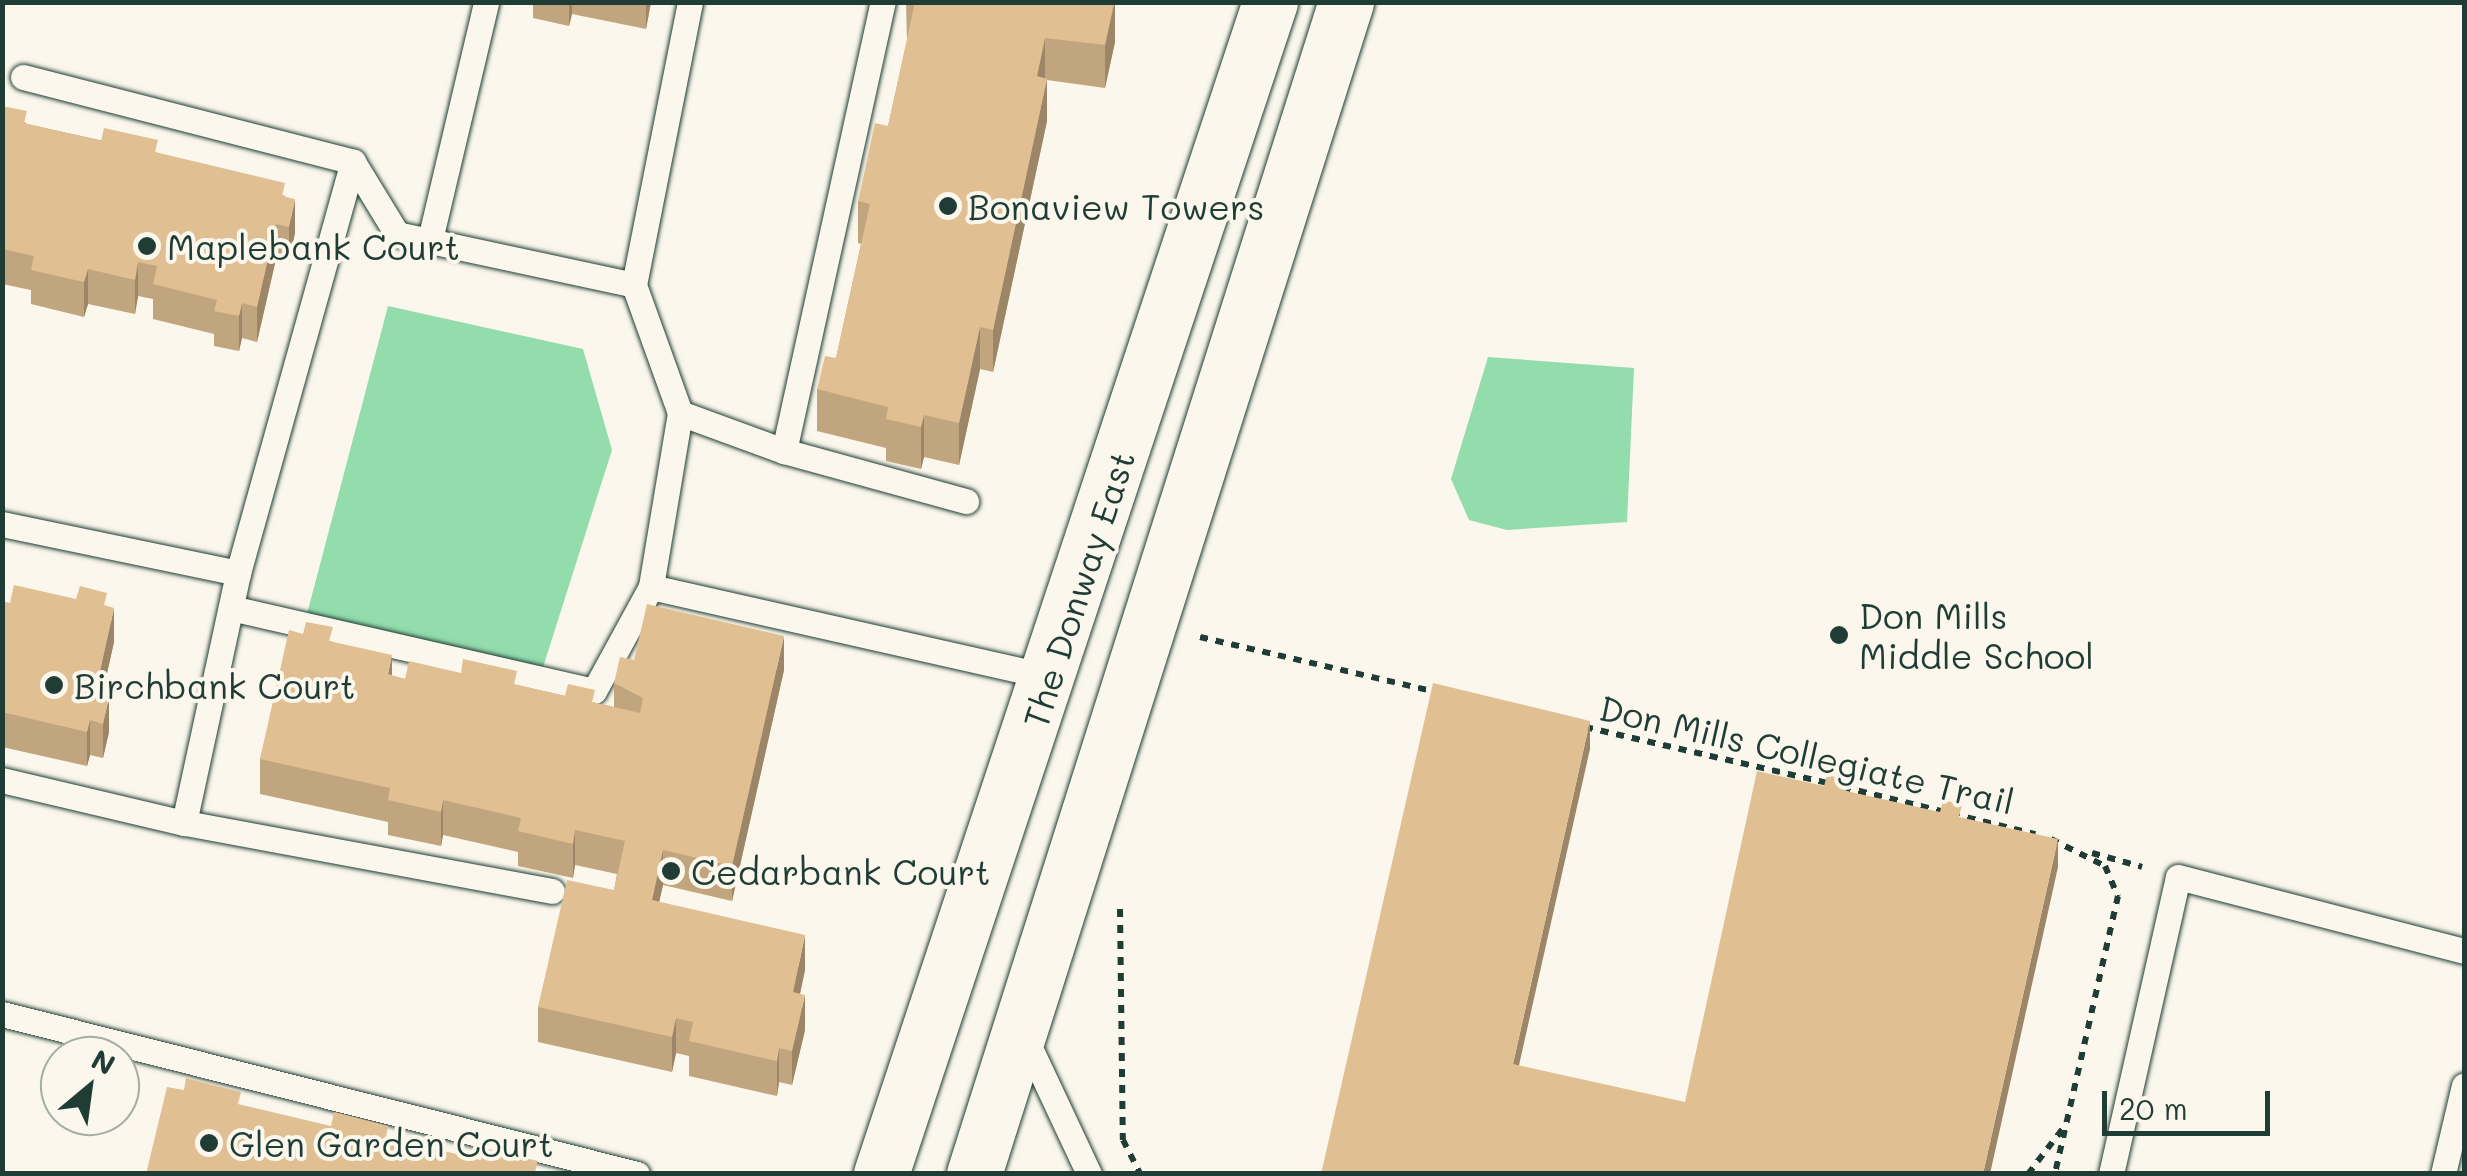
<!DOCTYPE html>
<html>
<head>
<meta charset="utf-8">
<style>
  body { margin:0 }
  #map { position:relative; width:2467px; height:1176px; overflow:hidden; background:#fbf7ec; font-family:Mali,sans-serif }
  div>[style] { position:absolute }
  .green>* { inset:0; background:#93dcac }
  .path>* { height:6px; margin-top:-3px; transform-origin:0; background:repeating-linear-gradient(90deg,#1f3d34 0 8px,transparent 0 16px) }
  .roads { filter:drop-shadow(0 0 2px #1f3d34) drop-shadow(0 0 2px #1f3d34) }
  .lane>* { height:25px; margin:-12.5px; padding:0 12.5px; transform-origin:12.5px; border-radius:12.5px; background:#fbf7ec }
  .secondary>* { height:55px; margin:-27.5px; padding:0 27.5px; transform-origin:27.5px; border-radius:27.5px; background:#fbf7ec }
  .wall>* { inset:0; background:#c1a57e }
  .shaded-wall>* { inset:0; background:#9d8667 }
  .building>* { inset:0; background:#e0c093 }
  .dots>* { width:28px; height:28px; translate:-50% -50%; box-sizing:border-box; border:5px solid #fbf7ec; border-radius:50% }
  span { translate:-50% -50%; white-space:nowrap; text-align:center; line-height:1.15; -webkit-text-stroke:8px #fbf7ec; paint-order:stroke }
  .poi-label { font-size:35px; color:#1f3d34 }
  .left { translate:0 -50%; text-align:left }
  .street-label { font-size:35px; color:#1f3d34 }
  .frame { position:absolute; inset:0; border:5px solid #1f3d34; pointer-events:none }
  .north { position:absolute; left:40px; top:1036px; width:100px; height:100px; box-sizing:border-box; background:#fbf7ec; border:2px solid #a3ada2; border-radius:50%; rotate:29deg; font-size:28px; font-weight:700; line-height:40px; text-align:center; color:#1f3d34 }
  .north::after { content:''; display:block; margin:auto; width:35px; height:45px; background:#1f3d34; clip-path:polygon(50% 0,100% 100%,50% 72%,0 100%) }
  .scale { position:absolute; left:2102px; top:1091px; width:168px; height:45px; box-sizing:border-box; border:5px solid #1f3d34; border-top:0; padding-left:12px; font-size:30px; line-height:35px; white-space:nowrap; color:#1f3d34; -webkit-text-stroke:8px #fbf7ec; paint-order:stroke }
</style>
</head>
<body>
<div id="map">
  <div class="green">
    <i style="clip-path:polygon(388px 306px,583px 349px,612px 450px,538px 683px,307px 614px)"></i>
    <i style="clip-path:polygon(1488px 357px,1634px 368px,1627px 522px,1507px 530px,1469px 520px,1451px 479px)"></i>
  </div>
  <div class="path">
    <i style="left:1200px;top:637px;width:242px;rotate:13.1deg"></i>
    <i style="left:1585px;top:727px;width:253px;rotate:13deg"></i>
    <i style="left:1843px;top:787px;width:198px;rotate:13.8deg"></i>
    <i style="left:2051px;top:839px;width:60px;rotate:26.6deg"></i>
    <i style="left:2105px;top:866px;width:33px;rotate:67deg"></i>
    <i style="left:2118px;top:896px;width:285px;rotate:102.8deg"></i>
    <i style="left:2092px;top:853px;width:52px;rotate:15.6deg"></i>
    <i style="left:1120px;top:909px;width:231px;rotate:89.3deg"></i>
    <i style="left:1123px;top:1140px;width:38px;rotate:63deg"></i>
    <i style="left:2028px;top:1174px;width:59px;rotate:-52.5deg"></i>
  </div>
  <div class="roads">
    <div class="lane">
      <i style="left:690px;top:2px;width:288px;rotate:101.2deg"></i>
      <i style="left:634px;top:285px;width:136px;rotate:70.2deg"></i>
      <i style="left:680px;top:413px;width:111px;rotate:20.1deg"></i>
      <i style="left:784px;top:451px;width:189px;rotate:15.4deg"></i>
      <i style="left:23px;top:77px;width:341px;rotate:14.4deg"></i>
      <i style="left:429px;top:244px;width:249px;rotate:-76.7deg"></i>
      <i style="left:680px;top:413px;width:176px;rotate:99.5deg"></i>
      <i style="left:651px;top:587px;width:408px;rotate:12.7deg"></i>
      <i style="left:784px;top:451px;width:460px;rotate:-77.6deg"></i>
      <i style="left:2px;top:524px;width:241px;rotate:11.7deg"></i>
      <i style="left:231px;top:608px;width:372px;rotate:12.9deg"></i>
      <i style="left:594px;top:691px;width:119px;rotate:-61.3deg"></i>
      <i style="left:2px;top:780px;width:187px;rotate:13.3deg"></i>
      <i style="left:552px;top:891px;width:374px;rotate:-169.5deg"></i>
      <i style="left:184px;top:823px;width:256px;rotate:-77.8deg"></i>
      <i style="left:238px;top:573px;width:427px;rotate:-74.4deg"></i>
      <i style="left:353px;top:162px;width:84px;rotate:58.6deg"></i>
      <i style="left:397px;top:234px;width:242px;rotate:12.1deg"></i>
      <i style="left:2px;top:1014px;width:655px;rotate:14.14deg"></i>
      <i style="left:1023px;top:1033px;width:156px;rotate:64.9deg"></i>
      <i style="left:2111px;top:1174px;width:304px;rotate:-77.3deg"></i>
      <i style="left:2178px;top:877px;width:295px;rotate:14.5deg"></i>
      <i style="left:2443px;top:1174px;width:91px;rotate:-76.7deg"></i>
    </div>
    <div class="secondary">
      <i style="left:881px;top:1174px;width:1235px;rotate:-71.64deg"></i>
      <i style="left:974px;top:1174px;width:1230px;rotate:-72.39deg"></i>
    </div>
  </div>
  <div class="wall">
    <i style="clip-path:polygon(533px 2px,651px 2px,646px 29px,572px 14px,569px 26px,533px 18px)"></i>
    <i style="clip-path:polygon(906px 2px,1115px 2px,1115px 42px,1105px 88px,1047px 80px,1047px 121px,993px 372px,980px 369px,959px 465px,924px 457px,921px 469px,886px 461px,886px 448px,817px 431px,817px 389px,836px 358px,861px 244px,858px 243px,858px 201px,888px 126px,907px 41px)"></i>
    <i style="clip-path:polygon(2px 106px,27px 124px,158px 153px,285px 196px,295px 233px,289px 261px,276px 259px,257px 342px,242px 338px,239px 351px,214px 346px,214px 334px,153px 319px,153px 299px,138px 296px,135px 314px,88px 304px,84px 317px,31px 304px,31px 290px,2px 284px)"></i>
    <i style="clip-path:polygon(2px 602px,10px 603px,107px 606px,114px 642px,102px 696px,109px 732px,103px 758px,90px 755px,87px 766px,2px 747px)"></i>
    <i style="clip-path:polygon(303px 634px,333px 642px,392px 676px,405px 679px,517px 685px,614px 707px,614px 683px,634px 660px,784px 670px,732px 901px,663px 885px,659px 902px,805px 970px,800px 994px,805px 1030px,792px 1085px,779px 1082px,777px 1096px,689px 1076px,689px 1056px,676px 1053px,672px 1072px,538px 1042px,538px 1007px,614px 890px,617px 874px,575px 865px,573px 878px,518px 866px,518px 852px,443px 835px,441px 846px,388px 835px,388px 822px,260px 794px,260px 759px)"></i>
  </div>
  <div class="shaded-wall">
    <i style="clip-path:polygon(569px 2px,572px 2px,572px 14px,569px 26px)"></i>
    <i style="clip-path:polygon(646px 2px,651px 2px,646px 29px)"></i>
    <i style="clip-path:polygon(1115px 2px,1115px 42px,1105px 88px,1105px 45px)"></i>
    <i style="clip-path:polygon(1045px 38px,1045px 80px,1037px 76px)"></i>
    <i style="clip-path:polygon(1047px 79px,1047px 121px,993px 372px,993px 330px)"></i>
    <i style="clip-path:polygon(295px 199px,295px 233px,289px 261px,289px 227px)"></i>
    <i style="clip-path:polygon(276px 224px,276px 259px,257px 342px,257px 307px)"></i>
    <i style="clip-path:polygon(138px 262px,138px 296px,135px 314px,135px 280px)"></i>
    <i style="clip-path:polygon(88px 269px,88px 304px,84px 317px,84px 282px)"></i>
    <i style="clip-path:polygon(242px 303px,242px 338px,239px 351px,239px 316px)"></i>
    <i style="clip-path:polygon(980px 327px,980px 369px,959px 465px,959px 423px)"></i>
    <i style="clip-path:polygon(924px 415px,924px 457px,921px 469px,921px 427px)"></i>
    <i style="clip-path:polygon(114px 608px,114px 642px,96px 722px,95px 694px)"></i>
    <i style="clip-path:polygon(784px 636px,784px 670px,732px 901px,732px 866px)"></i>
    <i style="clip-path:polygon(392px 655px,392px 689px,388px 674px)"></i>
    <i style="clip-path:polygon(109px 697px,109px 732px,103px 758px,103px 724px)"></i>
    <i style="clip-path:polygon(90px 720px,90px 755px,87px 766px,87px 732px)"></i>
    <i style="clip-path:polygon(1590px 721px,1590px 749px,1513px 1092px,1513px 1064px)"></i>
    <i style="clip-path:polygon(443px 800px,443px 835px,441px 846px,441px 812px)"></i>
    <i style="clip-path:polygon(575px 830px,575px 865px,573px 878px,573px 844px)"></i>
    <i style="clip-path:polygon(2058px 839px,2058px 867px,1990px 1174px,1983px 1174px)"></i>
    <i style="clip-path:polygon(663px 850px,663px 885px,652px 934px,652px 900px)"></i>
    <i style="clip-path:polygon(805px 935px,805px 970px,793px 1026px,793px 992px)"></i>
    <i style="clip-path:polygon(805px 995px,805px 1030px,792px 1085px,792px 1051px)"></i>
    <i style="clip-path:polygon(676px 1018px,676px 1053px,672px 1072px,672px 1037px)"></i>
    <i style="clip-path:polygon(779px 1048px,779px 1082px,777px 1096px,777px 1061px)"></i>
  </div>
  <div class="building">
    <i style="clip-path:polygon(915px 2px,1114px 2px,1105px 45px,1045px 38px,1037px 76px,1047px 79px,993px 330px,980px 327px,959px 423px,924px 415px,921px 427px,886px 419px,888px 407px,817px 389px,825px 356px,836px 358px,870px 204px,858px 201px,875px 123px,888px 126px)"></i>
    <i style="clip-path:polygon(2px 106px,27px 111px,24px 123px,101px 141px,104px 128px,158px 140px,155px 152px,285px 183px,282px 196px,295px 199px,289px 227px,276px 224px,257px 307px,242px 303px,239px 316px,214px 311px,217px 300px,153px 284px,157px 266px,138px 262px,135px 280px,88px 269px,84px 282px,31px 270px,34px 256px,2px 249px)"></i>
    <i style="clip-path:polygon(14px 585px,76px 599px,80px 586px,107px 593px,104px 605px,114px 608px,95px 694px,109px 697px,103px 724px,90px 720px,87px 732px,2px 712px,2px 602px,10px 603px)"></i>
    <i style="clip-path:polygon(647px 604px,784px 636px,732px 866px,663px 850px,652px 900px,805px 935px,793px 992px,805px 995px,792px 1051px,779px 1048px,777px 1061px,689px 1041px,693px 1022px,676px 1018px,672px 1037px,538px 1007px,567px 880px,614px 890px,625px 841px,575px 830px,573px 844px,518px 831px,521px 818px,443px 800px,441px 812px,388px 800px,390px 788px,260px 759px,289px 630px,303px 634px,306px 622px,333px 627px,329px 641px,392px 655px,388px 674px,405px 679px,409px 661px,461px 673px,463px 659px,517px 671px,514px 684px,565px 696px,568px 684px,595px 690px,592px 702px,640px 713px,643px 698px,614px 683px,620px 657px,634px 660px)"></i>
    <i style="clip-path:polygon(1433px 683px,1590px 721px,1513px 1064px,1685px 1102px,1757px 771px,1824px 786px,1827px 775px,1849px 780px,1846px 791px,1940px 812px,1943px 800px,1962px 805px,1959px 817px,2058px 839px,1983px 1174px,1321px 1174px)"></i>
    <i style="clip-path:polygon(186px 1078px,241px 1092px,238px 1104px,331px 1126px,334px 1112px,388px 1126px,386px 1137px,481px 1160px,484px 1148px,538px 1161px,535px 1172px,540px 1174px,146px 1174px,167px 1087px,184px 1090px)"></i>
  </div>
  <div class="dots">
    <i style="left:948px;top:206px;background:#1f3d34"></i>
    <i style="left:147px;top:246px;background:#1f3d34"></i>
    <i style="left:1839px;top:635px;background:#1f3d34"></i>
    <i style="left:54px;top:685px;background:#1f3d34"></i>
    <i style="left:671px;top:871px;background:#1f3d34"></i>
    <i style="left:209px;top:1143px;background:#1f3d34"></i>
  </div>
  <div class="poi-label">
    <span class="left" style="left:968px;top:206px">Bonaview Towers</span>
    <span class="left" style="left:167px;top:246px">Maplebank Court</span>
    <span class="left" style="left:1859px;top:635px">Don Mills<br>Middle School</span>
    <span class="left" style="left:74px;top:685px">Birchbank Court</span>
    <span class="left" style="left:691px;top:871px">Cedarbank Court</span>
    <span class="left" style="left:229px;top:1143px">Glen Garden Court</span>
  </div>
  <div class="street-label">
    <span style="left:1078px;top:589px;rotate:-72deg">The Donway East</span>
    <span style="left:1807px;top:754px;rotate:13deg">Don Mills Collegiate Trail</span>
  </div>
  <div class="frame"></div>
  <div class="north">N</div>
  <div class="scale">20 m</div>
</div>
</body>
</html>
